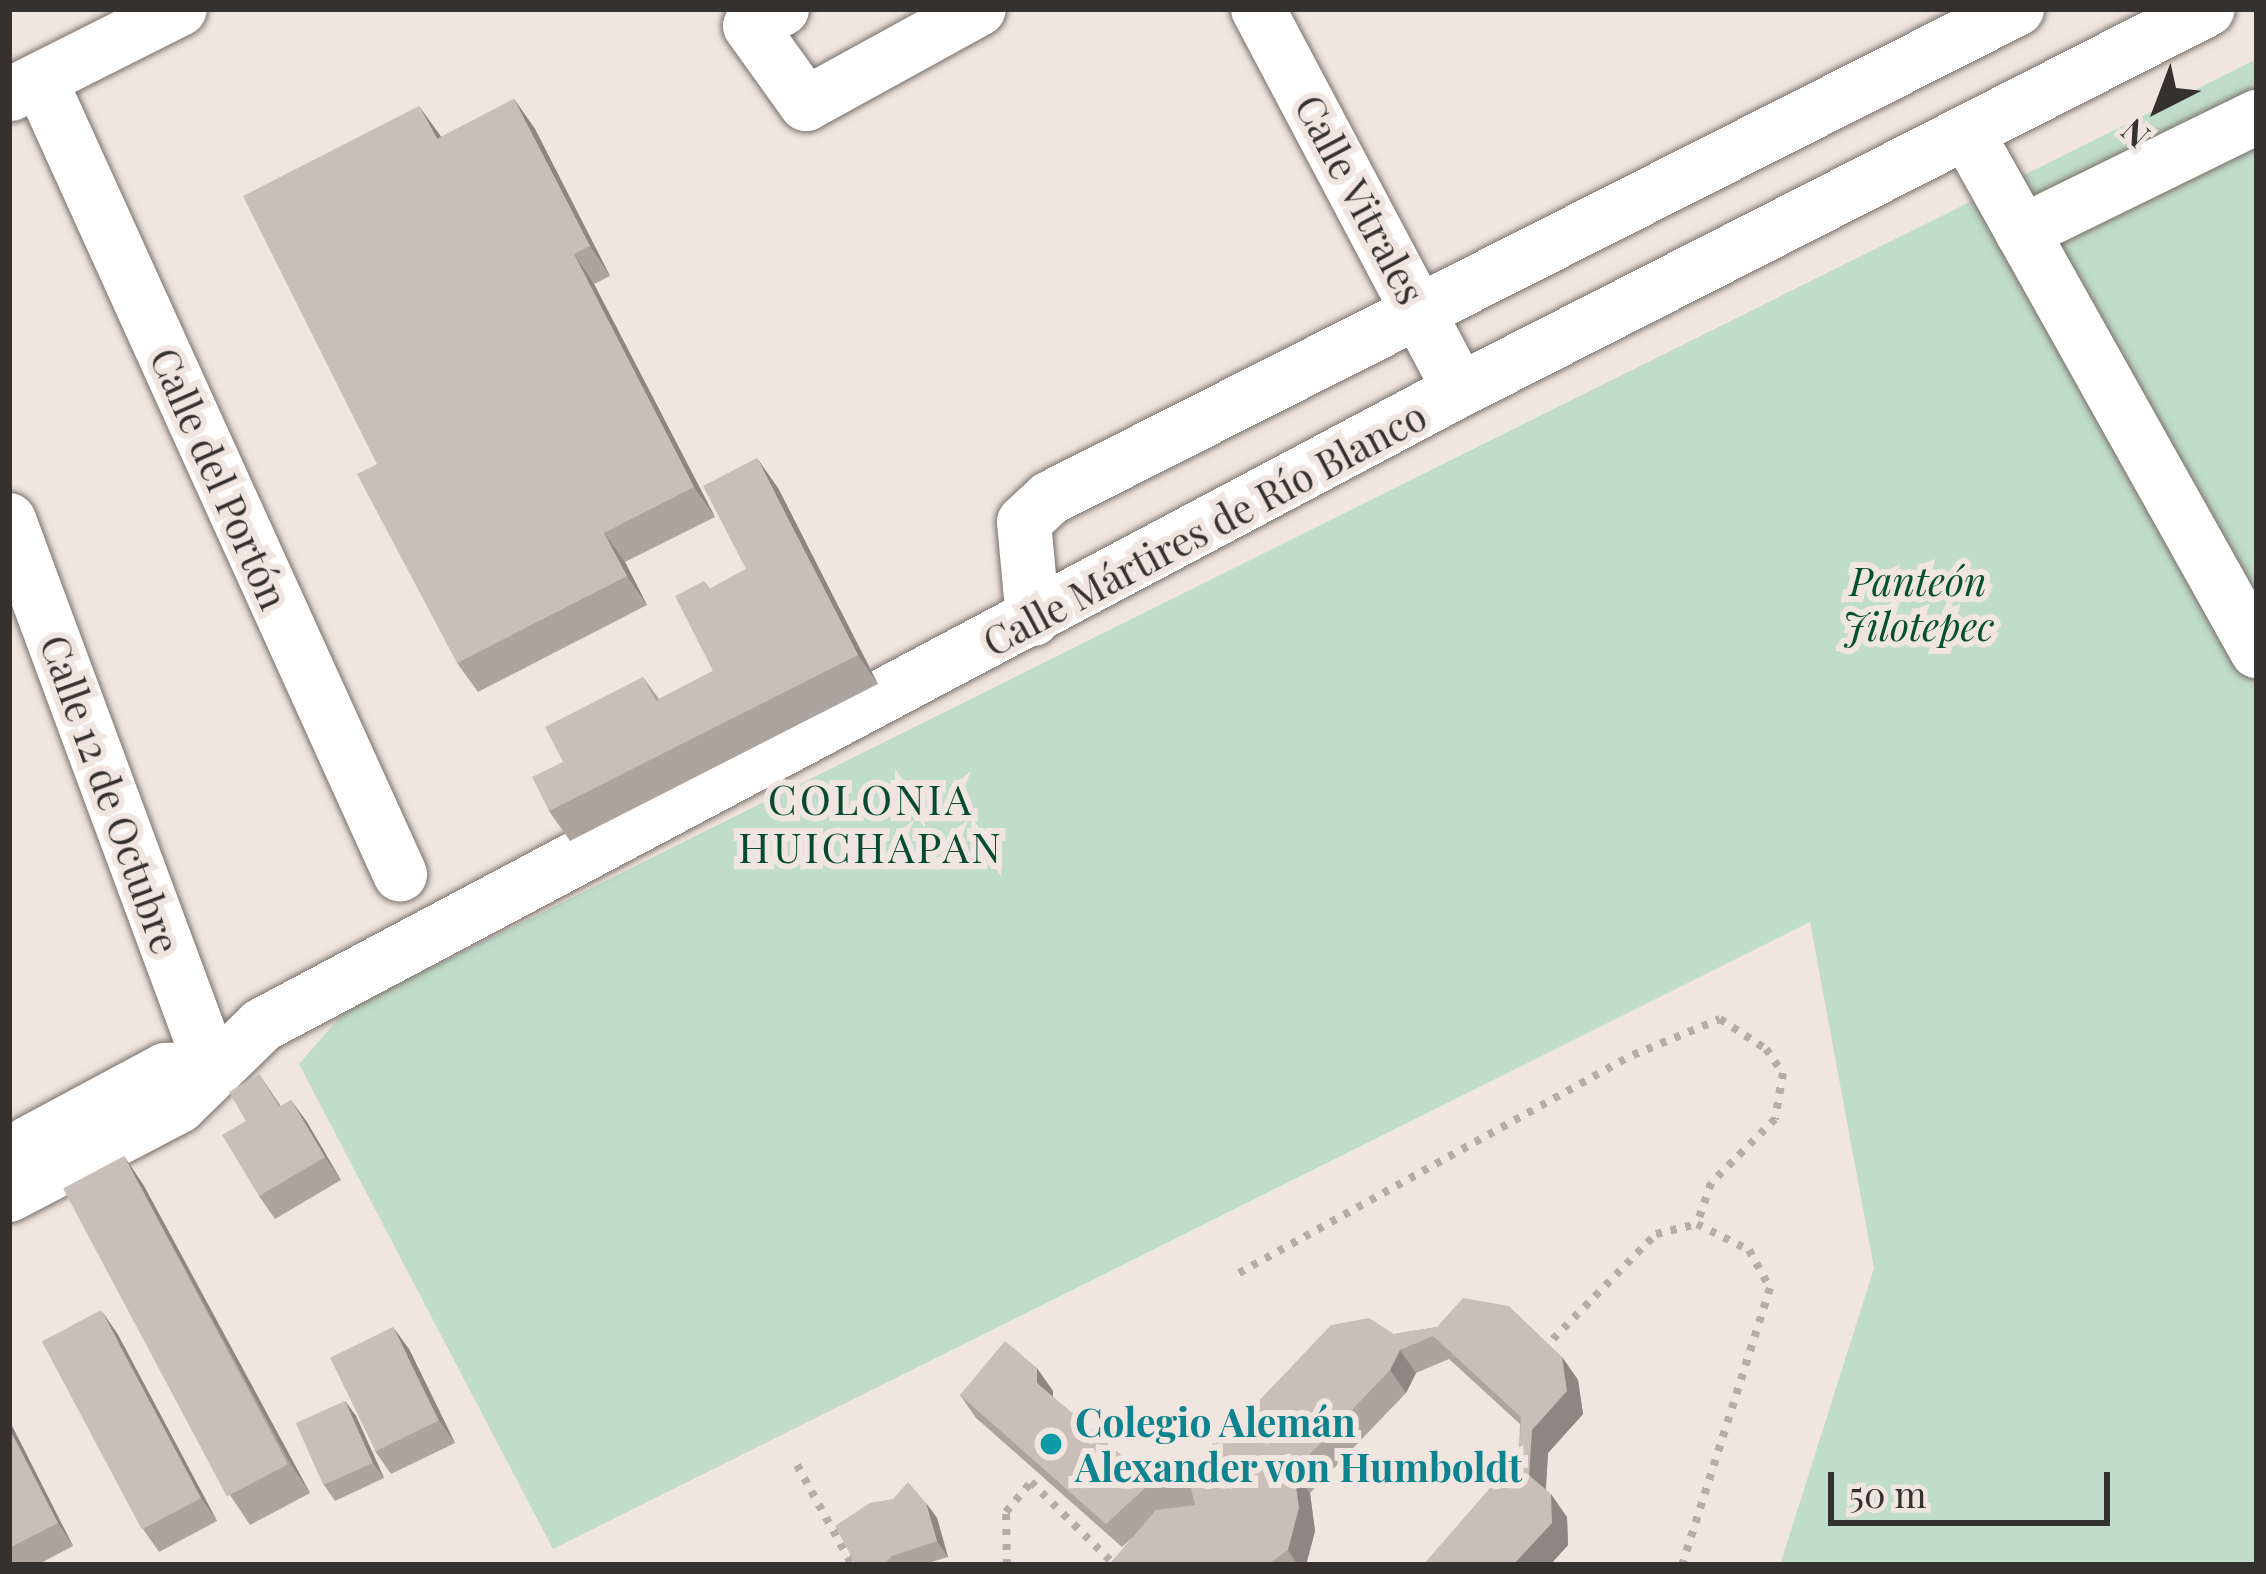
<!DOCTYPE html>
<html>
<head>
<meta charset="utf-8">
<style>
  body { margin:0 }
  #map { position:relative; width:2266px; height:1574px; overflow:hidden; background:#f1e6df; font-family:"Playfair Display",serif }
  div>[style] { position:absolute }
  .green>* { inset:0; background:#c0ddc9 }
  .path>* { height:8px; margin-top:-4px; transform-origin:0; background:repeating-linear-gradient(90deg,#b6ada8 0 6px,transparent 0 15px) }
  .roads { filter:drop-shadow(0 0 3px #786e68) drop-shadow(0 0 3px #786e68) }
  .minor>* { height:54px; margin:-27px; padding:0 27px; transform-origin:27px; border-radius:27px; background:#fff }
  .wall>* { inset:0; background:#aea49e }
  .shaded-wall>* { inset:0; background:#8d8681 }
  .building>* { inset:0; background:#cabfb8; transform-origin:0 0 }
  .dots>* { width:33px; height:33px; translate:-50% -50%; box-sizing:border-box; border:6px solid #f1e6df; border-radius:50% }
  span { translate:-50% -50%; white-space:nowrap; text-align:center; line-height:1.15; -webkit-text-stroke:12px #f1e6df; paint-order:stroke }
  .street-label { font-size:39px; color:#35312e }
  .park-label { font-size:39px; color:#04512c; font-style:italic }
  .culture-label { font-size:39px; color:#0d838f; font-weight:700 }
  .left { translate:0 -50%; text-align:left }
  .neighbourhood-label { font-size:42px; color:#054b30; letter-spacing:3px }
  .frame { position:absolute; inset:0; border:12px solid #35312e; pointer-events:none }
  .north { position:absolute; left:2098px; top:48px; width:120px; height:120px; -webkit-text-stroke:9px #f1e6df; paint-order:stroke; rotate:222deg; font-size:33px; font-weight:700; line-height:48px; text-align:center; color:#35312e }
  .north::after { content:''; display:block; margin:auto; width:42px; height:54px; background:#35312e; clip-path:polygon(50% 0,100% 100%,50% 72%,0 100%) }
  .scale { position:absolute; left:1828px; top:1472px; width:282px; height:54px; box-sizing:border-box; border:6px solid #35312e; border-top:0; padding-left:15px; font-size:36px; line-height:42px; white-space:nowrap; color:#35312e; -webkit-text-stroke:9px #f1e6df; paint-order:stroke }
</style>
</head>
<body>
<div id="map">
  <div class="green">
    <i style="clip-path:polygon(2257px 59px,2257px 1565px,1780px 1565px,1874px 1268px,1810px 922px,553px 1549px,299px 1064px,346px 1010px)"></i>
  </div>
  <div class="path">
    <i style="left:1239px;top:1273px;width:450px;rotate:-29deg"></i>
    <i style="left:1633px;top:1055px;width:94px;rotate:-22.5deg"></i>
    <i style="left:1720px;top:1019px;width:55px;rotate:33.1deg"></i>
    <i style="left:1766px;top:1049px;width:29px;rotate:55deg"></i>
    <i style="left:1783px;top:1073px;width:47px;rotate:99.9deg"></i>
    <i style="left:1775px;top:1119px;width:91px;rotate:135deg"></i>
    <i style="left:1711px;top:1183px;width:43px;rotate:108.9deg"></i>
    <i style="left:1553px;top:1339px;width:147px;rotate:-45.6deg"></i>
    <i style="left:1656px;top:1234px;width:42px;rotate:-13.7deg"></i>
    <i style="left:1697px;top:1224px;width:58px;rotate:26.6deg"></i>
    <i style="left:1749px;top:1250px;width:43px;rotate:61.1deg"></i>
    <i style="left:1770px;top:1288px;width:291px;rotate:107.6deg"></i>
    <i style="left:797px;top:1465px;width:114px;rotate:61.2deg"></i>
    <i style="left:1007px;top:1565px;width:53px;rotate:-91.1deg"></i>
    <i style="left:1006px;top:1512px;width:39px;rotate:-50deg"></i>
    <i style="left:1031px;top:1482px;width:118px;rotate:44.7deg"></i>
  </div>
  <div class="roads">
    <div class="minor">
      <i style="left:782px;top:9px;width:36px;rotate:152deg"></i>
      <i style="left:750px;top:26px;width:96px;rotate:54.3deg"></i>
      <i style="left:806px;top:104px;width:197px;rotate:-28.8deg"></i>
      <i style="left:1258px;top:9px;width:431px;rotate:62.1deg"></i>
      <i style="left:41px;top:82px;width:870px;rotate:65.62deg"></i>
      <i style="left:11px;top:94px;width:189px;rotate:-26.7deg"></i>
      <i style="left:1967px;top:133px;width:594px;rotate:60.76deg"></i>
      <i style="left:2022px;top:232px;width:262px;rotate:-26.1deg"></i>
      <i style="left:9px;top:520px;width:584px;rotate:69.67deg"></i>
      <i style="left:1033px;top:619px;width:97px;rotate:-95.3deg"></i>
      <i style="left:1024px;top:522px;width:35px;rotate:-43deg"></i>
      <i style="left:1050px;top:498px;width:1084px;rotate:-26.83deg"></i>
      <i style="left:29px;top:1143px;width:154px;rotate:-28.2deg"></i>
      <i style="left:165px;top:1070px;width:47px;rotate:-2.4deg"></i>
      <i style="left:9px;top:1195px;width:192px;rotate:-27.6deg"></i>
      <i style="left:179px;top:1106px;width:116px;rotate:-44.3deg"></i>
      <i style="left:262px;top:1025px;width:1356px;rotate:-27.93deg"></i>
      <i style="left:1460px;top:390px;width:839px;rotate:-26.99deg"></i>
    </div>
  </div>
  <div class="wall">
    <i style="clip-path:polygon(514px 99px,535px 129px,610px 276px,594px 284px,715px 517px,625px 562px,647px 605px,478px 692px,457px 663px,441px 137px)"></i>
    <i style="clip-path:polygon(778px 488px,878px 684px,570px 841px,549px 811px,563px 762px,643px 677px,659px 699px,713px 671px,704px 581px,710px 589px,746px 569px)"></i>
    <i style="clip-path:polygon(259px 1074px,281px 1106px,291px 1100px,341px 1180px,275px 1219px,259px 1196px,246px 1121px)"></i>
    <i style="clip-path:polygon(124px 1156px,144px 1186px,310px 1493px,250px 1525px,230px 1495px)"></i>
    <i style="clip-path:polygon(1437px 1327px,1562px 1357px,1578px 1380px,1583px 1414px,1548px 1453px,1546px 1490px,1567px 1517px,1568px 1545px,1550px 1565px,1423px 1565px,1518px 1485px,1520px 1424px,1449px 1359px,1416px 1373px,1406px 1393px,1310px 1493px,1315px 1531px,1306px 1565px,1109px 1565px,1133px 1537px,1122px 1547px,976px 1418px,960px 1395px,1053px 1391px,1053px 1397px,1142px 1473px,1193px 1469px,1253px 1437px,1394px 1334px)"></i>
    <i style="clip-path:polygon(117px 1333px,217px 1521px,159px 1552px,143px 1529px)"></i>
    <i style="clip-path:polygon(409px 1349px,455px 1443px,391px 1474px,375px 1451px)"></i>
    <i style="clip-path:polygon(345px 1401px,356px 1416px,384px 1478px,335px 1501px,324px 1485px)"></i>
    <i style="clip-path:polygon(9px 1420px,73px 1546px,37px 1565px,9px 1565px)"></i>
    <i style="clip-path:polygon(926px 1503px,937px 1518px,948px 1557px,922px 1565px,856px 1565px)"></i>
  </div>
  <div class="shaded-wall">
    <i style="clip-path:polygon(514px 99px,535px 129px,610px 276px,590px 246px)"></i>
    <i style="clip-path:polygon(419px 106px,440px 135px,457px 169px,437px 139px)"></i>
    <i style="clip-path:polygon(574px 254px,594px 284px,715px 517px,694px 487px)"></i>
    <i style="clip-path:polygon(757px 458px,778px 488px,878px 684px,858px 655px)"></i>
    <i style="clip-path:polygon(604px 533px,625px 562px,647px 605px,627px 576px)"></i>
    <i style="clip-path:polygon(291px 1100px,307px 1122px,341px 1180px,325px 1157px)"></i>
    <i style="clip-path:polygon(124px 1156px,144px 1186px,310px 1493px,290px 1463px)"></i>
    <i style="clip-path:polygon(101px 1310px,117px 1333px,217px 1521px,201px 1498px)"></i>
    <i style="clip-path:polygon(393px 1327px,409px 1349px,455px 1443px,439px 1420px)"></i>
    <i style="clip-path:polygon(1400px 1350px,1416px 1373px,1406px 1393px,1390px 1370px)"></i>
    <i style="clip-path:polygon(1562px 1357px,1578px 1380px,1583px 1414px,1548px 1453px,1545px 1498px,1529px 1475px,1532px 1430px)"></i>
    <i style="clip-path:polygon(1037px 1368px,1053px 1391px,1053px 1406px,1037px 1383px)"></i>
    <i style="clip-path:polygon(345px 1401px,356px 1416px,384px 1478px,373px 1463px)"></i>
    <i style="clip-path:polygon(9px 1420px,73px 1546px,58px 1523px,9px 1428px)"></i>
    <i style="clip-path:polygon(1294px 1471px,1310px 1493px,1315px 1531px,1306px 1565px,1298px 1565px,1288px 1550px)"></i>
    <i style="clip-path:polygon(1551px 1494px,1567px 1517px,1568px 1545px,1550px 1565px,1513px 1565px)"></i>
    <i style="clip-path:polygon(926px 1503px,937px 1518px,948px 1557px,937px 1541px)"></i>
  </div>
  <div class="building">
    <i style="clip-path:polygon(514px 99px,590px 246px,574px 254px,694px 487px,604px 533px,627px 576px,457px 663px,357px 474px,377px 464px,243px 196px,419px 106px,437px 139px)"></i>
    <i style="clip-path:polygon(757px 458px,858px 655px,549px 811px,532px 777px,563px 762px,545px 727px,643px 677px,656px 701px,713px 671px,675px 596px,704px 581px,709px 589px,746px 569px,703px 486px)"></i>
    <i style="clip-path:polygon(259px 1074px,279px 1107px,291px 1100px,325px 1157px,259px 1196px,222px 1135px,246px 1121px,229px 1092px)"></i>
    <i style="left:124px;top:1156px;width:349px;height:69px;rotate:62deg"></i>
    <i style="clip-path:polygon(1463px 1298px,1509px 1306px,1562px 1357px,1567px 1391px,1532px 1430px,1529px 1475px,1551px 1494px,1552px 1523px,1513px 1565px,1423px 1565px,1490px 1488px,1518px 1485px,1521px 1417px,1433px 1336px,1400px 1350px,1390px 1370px,1294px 1471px,1299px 1508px,1288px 1550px,1267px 1565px,1109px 1565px,1156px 1510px,1195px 1505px,1190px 1484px,1145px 1488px,1106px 1524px,960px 1395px,1005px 1341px,1037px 1368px,1037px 1383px,1142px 1473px,1193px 1469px,1215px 1441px,1253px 1437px,1254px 1406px,1331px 1325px,1369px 1318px,1394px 1334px,1437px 1327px)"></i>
    <i style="left:101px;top:1310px;width:213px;height:67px;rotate:62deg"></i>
    <i style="left:393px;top:1327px;width:104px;height:70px;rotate:64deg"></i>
    <i style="left:345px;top:1401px;width:68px;height:54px;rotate:66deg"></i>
    <i style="clip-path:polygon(9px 1428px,58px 1523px,9px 1548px)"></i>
    <i style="clip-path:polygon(908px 1482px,926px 1503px,937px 1541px,892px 1556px,883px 1565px,856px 1565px,835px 1526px,870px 1503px,893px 1499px)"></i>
  </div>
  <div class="dots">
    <i style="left:1051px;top:1444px;background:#0f9aa8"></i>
  </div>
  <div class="street-label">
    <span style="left:1361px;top:199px;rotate:62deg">Calle Vitrales</span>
    <span style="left:220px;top:478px;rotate:66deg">Calle del Portón</span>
    <span style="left:1204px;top:528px;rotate:-28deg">Calle Mártires de Río Blanco</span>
    <span style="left:111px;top:794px;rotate:70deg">Calle 12 de Octubre</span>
  </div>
  <div class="park-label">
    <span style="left:1918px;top:603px">Panteón<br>Jilotepec</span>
  </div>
  <div class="culture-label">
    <span class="left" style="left:1075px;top:1444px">Colegio Alemán<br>Alexander von Humboldt</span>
  </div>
  <div class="neighbourhood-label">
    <span style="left:871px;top:822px">COLONIA<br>HUICHAPAN</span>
  </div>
  <div class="frame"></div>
  <div class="north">N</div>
  <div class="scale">50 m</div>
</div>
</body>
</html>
